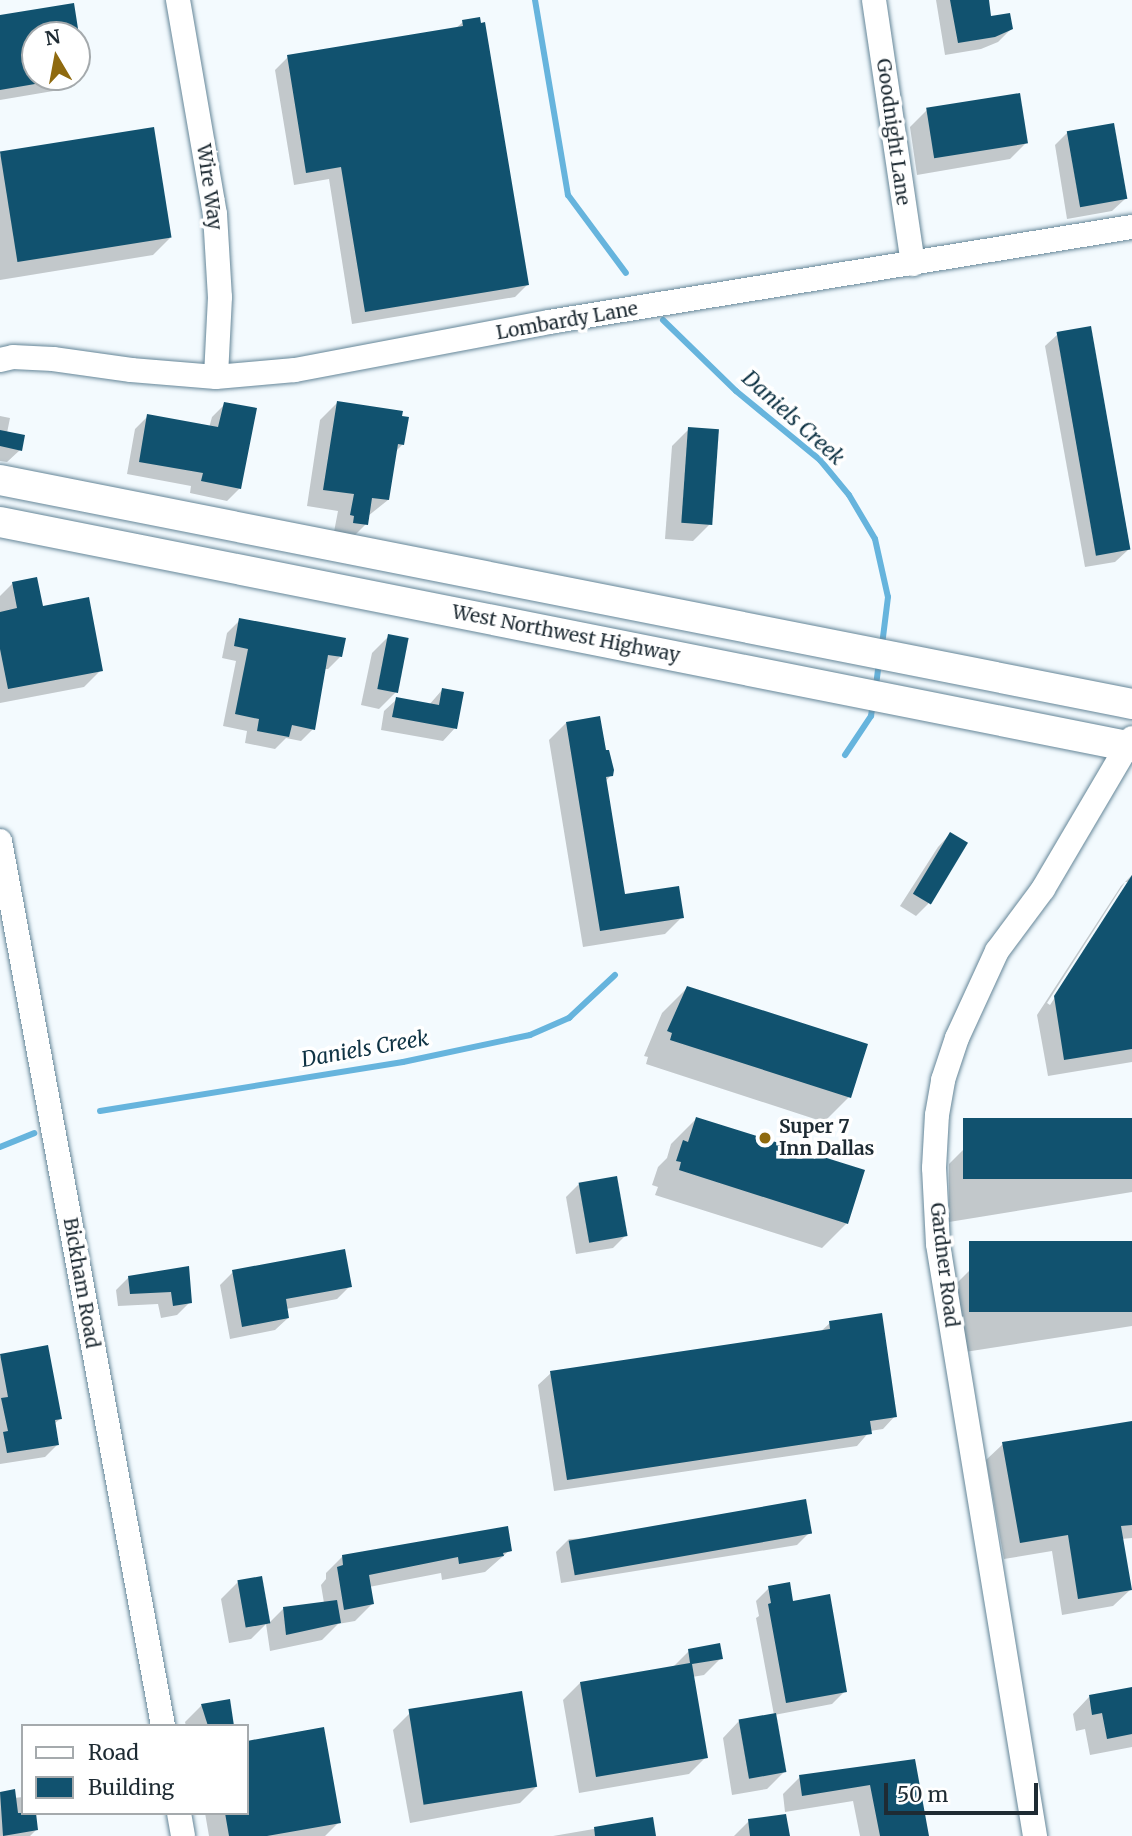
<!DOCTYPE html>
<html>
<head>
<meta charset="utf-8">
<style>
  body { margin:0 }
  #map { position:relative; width:1132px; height:1836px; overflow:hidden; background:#f3fafe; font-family:Merriweather,serif }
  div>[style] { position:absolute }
  .shadow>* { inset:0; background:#0003 }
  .stream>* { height:6px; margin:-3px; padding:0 3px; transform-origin:3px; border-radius:3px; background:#66b4dd }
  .building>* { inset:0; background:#11526f; transform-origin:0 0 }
  .roads { filter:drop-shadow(0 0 2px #658698) drop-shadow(0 0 2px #658698) }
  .minor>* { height:24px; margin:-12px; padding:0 12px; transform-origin:12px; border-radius:12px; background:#fff }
  .major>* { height:30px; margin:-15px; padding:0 15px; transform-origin:15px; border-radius:15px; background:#fff }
  .dots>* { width:19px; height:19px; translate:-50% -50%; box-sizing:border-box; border:4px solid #fff; border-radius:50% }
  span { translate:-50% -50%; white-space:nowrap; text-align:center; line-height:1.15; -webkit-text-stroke:7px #fff; paint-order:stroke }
  .street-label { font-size:19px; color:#1e2b33 }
  .poi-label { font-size:19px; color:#1e2b33; font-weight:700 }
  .left { translate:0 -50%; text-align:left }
  .water-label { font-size:21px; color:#0f3344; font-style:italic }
  .legend { position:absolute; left:21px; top:1724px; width:228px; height:91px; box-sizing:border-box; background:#fff; border:2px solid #a5aaad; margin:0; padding:9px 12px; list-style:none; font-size:21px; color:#1e2b33 }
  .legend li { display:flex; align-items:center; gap:14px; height:35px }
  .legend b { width:35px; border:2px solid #a5aaad }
  .north { position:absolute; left:21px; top:21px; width:70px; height:70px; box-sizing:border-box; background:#fff; border:2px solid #a5aaad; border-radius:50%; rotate:350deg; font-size:19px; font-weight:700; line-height:28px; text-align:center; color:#1e2b33 }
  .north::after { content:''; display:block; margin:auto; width:24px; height:32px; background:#8f6a0f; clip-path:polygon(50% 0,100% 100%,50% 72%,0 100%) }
  .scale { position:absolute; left:884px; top:1783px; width:154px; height:32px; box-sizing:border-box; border:4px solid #1e2b33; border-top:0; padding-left:9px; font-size:21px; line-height:24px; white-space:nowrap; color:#1e2b33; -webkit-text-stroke:5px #fff; paint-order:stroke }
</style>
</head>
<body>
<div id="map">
  <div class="shadow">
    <i style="clip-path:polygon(936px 0,987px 0,990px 18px,1011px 29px,998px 42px,981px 49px,945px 55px)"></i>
    <i style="clip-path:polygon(evenodd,73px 5px,84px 75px,71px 88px,0 100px,0 16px,73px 5px,35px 35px,77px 35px,77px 77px,35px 77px,35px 35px)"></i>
    <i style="clip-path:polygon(463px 22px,527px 285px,515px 297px,352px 324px,329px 179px,294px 185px,275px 70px,288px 57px,455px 29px)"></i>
    <i style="clip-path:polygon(927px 110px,1027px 142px,1010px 159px,917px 175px,910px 127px)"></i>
    <i style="clip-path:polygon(1068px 132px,1125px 199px,1112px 211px,1067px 219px,1055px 145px)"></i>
    <i style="clip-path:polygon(0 155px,170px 238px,153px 255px,0 280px)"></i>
    <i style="clip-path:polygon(1058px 334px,1128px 550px,1115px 562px,1085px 567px,1045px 346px)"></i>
    <i style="clip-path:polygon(337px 403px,403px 444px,395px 452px,388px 500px,368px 516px,366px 524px,349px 541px,334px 532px,338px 511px,307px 506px,320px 420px)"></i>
    <i style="clip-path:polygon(225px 404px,240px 488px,227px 501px,190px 493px,191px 486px,127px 474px,135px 429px,148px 416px,209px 428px,212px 417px)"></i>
    <i style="clip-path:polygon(0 416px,10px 418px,7px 433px,20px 450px,7px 462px,0 461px)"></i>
    <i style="clip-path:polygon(689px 429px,710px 524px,693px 541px,665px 539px,672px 446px)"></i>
    <i style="clip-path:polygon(13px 583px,42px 608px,101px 670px,84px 687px,0 703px,0 596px)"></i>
    <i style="clip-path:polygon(240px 620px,340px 657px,328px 669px,324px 669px,313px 729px,301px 741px,286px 738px,275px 749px,245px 743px,247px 731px,223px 726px,236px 661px,222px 658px,227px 633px)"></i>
    <i style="clip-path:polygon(389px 636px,396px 692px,379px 709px,361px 705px,372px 653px)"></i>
    <i style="clip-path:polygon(442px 690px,455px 728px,443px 741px,381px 730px,384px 711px,397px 699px,429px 705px)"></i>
    <i style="clip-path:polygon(566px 723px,611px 775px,605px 782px,623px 896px,682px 917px,665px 934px,583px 947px,549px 740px)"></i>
    <i style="clip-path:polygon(950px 834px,928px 904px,916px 916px,900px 906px,938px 847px)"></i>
    <i style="clip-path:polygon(evenodd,1132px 875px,1132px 1062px,1048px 1076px,1037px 1015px,1121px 886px,1132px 875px,1125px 882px,1130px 882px,1050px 1005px,1047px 1003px,1125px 882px)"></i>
    <i style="clip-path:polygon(687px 988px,849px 1097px,824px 1122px,646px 1064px,648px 1057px,644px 1056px,662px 1013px)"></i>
    <i style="clip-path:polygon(696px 1119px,847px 1223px,822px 1248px,655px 1195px,658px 1187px,652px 1185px,658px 1167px,667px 1158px,671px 1144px)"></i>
    <i style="clip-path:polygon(1132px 1120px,1132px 1192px,949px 1222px,949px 1164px,966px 1147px)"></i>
    <i style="clip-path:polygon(579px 1184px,626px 1235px,613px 1248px,576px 1254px,566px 1197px)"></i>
    <i style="clip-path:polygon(1132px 1243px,1132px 1326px,965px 1352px,955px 1285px,972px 1268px)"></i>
    <i style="clip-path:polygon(187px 1268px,190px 1302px,177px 1315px,161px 1318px,158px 1304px,118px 1306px,116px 1290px,128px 1278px)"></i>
    <i style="clip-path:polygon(233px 1272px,350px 1286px,337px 1299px,286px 1309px,288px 1318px,275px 1330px,230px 1339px,220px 1285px)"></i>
    <i style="clip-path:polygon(830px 1323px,895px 1416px,883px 1429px,870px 1431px,857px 1446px,554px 1491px,538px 1385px,551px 1373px,820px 1332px)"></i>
    <i style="clip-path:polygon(0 1356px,60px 1419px,54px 1424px,57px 1445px,45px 1457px,0 1464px)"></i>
    <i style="clip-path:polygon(1132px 1423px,1132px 1538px,1121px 1539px,1130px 1590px,1113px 1606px,1062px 1615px,1052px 1551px,1004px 1559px,986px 1460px,1003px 1444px)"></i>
    <i style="clip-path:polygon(810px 1532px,797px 1545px,561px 1583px,556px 1552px,569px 1539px)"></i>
    <i style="clip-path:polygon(510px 1550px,485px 1572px,442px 1580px,441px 1573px,369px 1587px,372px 1604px,355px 1621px,338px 1624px,322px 1640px,270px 1651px,266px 1624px,251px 1639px,229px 1643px,221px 1599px,238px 1582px,260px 1578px,268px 1624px,283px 1609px,324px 1603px,321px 1585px,326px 1579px,326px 1573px,343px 1556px)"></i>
    <i style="clip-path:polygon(769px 1588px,791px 1603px,845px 1691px,832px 1704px,774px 1715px,784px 1772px,767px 1789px,732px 1795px,723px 1738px,739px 1721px,774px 1715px,756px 1618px,759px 1616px,756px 1601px)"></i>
    <i style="clip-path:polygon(689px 1651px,721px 1658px,704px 1675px,692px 1677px,706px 1757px,689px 1774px,579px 1793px,563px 1700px,580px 1683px,672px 1668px)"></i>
    <i style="clip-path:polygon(1132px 1689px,1132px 1747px,1090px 1755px,1085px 1729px,1076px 1731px,1073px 1714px,1089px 1697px)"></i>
    <i style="clip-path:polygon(202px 1705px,233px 1726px,186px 1726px,185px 1722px)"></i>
    <i style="clip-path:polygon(410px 1713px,537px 1786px,520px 1803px,410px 1823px,393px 1730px)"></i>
    <i style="clip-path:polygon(322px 1729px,339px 1822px,325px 1836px,209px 1836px,205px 1813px,247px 1813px,247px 1743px)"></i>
    <i style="clip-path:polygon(914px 1761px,927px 1836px,860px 1836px,853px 1801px,785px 1812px,783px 1794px,800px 1777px)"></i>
    <i style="clip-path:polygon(13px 1791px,14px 1798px,23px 1797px,23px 1813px,36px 1830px,30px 1836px,0 1836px,0 1793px)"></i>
    <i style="clip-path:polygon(652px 1819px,655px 1836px,553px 1836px)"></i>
    <i style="clip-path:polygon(749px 1821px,788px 1836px,734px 1836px)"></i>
  </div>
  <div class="stream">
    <i style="left:535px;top:0;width:198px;rotate:80.4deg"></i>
    <i style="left:568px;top:195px;width:97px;rotate:53.4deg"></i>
    <i style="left:663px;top:320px;width:102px;rotate:44.2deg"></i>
    <i style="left:736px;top:391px;width:109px;rotate:39.4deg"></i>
    <i style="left:820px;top:460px;width:45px;rotate:50.4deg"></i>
    <i style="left:849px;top:495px;width:51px;rotate:59.4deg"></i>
    <i style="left:875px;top:539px;width:59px;rotate:77.4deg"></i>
    <i style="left:888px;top:597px;width:48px;rotate:97.1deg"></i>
    <i style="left:876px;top:686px;width:24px;rotate:-83deg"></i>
    <i style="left:845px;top:755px;width:47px;rotate:-56.3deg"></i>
    <i style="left:871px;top:716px;width:12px;rotate:-81deg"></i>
    <i style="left:100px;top:1111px;width:307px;rotate:-9.2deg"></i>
    <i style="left:403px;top:1062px;width:130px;rotate:-12deg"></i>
    <i style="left:530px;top:1035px;width:43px;rotate:-23.6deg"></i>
    <i style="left:569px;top:1018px;width:63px;rotate:-43.1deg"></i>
    <i style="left:0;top:1147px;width:37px;rotate:-22deg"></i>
  </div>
  <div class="building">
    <i style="clip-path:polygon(950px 0,989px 0,991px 16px,1010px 13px,1013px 29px,995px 37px,958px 43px)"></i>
    <i style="clip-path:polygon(74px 3px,79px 35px,35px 35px,35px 84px,0 90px,0 15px)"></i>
    <i style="clip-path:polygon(480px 17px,481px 23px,485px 22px,529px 285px,365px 312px,341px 167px,306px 173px,287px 55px,463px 26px,462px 20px)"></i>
    <i style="left:1020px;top:93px;width:51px;height:95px;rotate:81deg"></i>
    <i style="left:1114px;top:123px;width:77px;height:48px;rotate:80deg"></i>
    <i style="left:154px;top:127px;width:112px;height:156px;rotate:81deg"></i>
    <i style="left:1091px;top:326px;width:227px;height:35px;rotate:80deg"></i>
    <i style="clip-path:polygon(337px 401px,403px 411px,402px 416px,409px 417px,404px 445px,398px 444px,389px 500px,372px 498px,368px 525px,353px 523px,354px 516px,350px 515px,354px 494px,323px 490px)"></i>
    <i style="clip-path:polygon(224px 402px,257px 408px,241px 489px,201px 481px,203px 473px,139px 462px,147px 414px,218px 427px)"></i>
    <i style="left:688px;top:427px;width:31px;height:96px;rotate:4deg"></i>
    <i style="clip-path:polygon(0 430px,25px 435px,22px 451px,0 446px)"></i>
    <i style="clip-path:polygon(37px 577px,43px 606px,89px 597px,103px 671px,8px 689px,0 649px,0 612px,17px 608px,12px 582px)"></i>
    <i style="clip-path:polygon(239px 618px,346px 638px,342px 657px,328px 655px,315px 730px,292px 725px,289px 737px,257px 731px,259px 719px,235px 714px,248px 649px,234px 646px)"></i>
    <i style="left:388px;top:634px;width:21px;height:56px;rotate:11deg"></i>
    <i style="clip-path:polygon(442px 688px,464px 692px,457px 729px,392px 717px,396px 697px,439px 705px)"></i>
    <i style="clip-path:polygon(600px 716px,606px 750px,609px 750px,614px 770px,613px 776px,606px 777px,625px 894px,679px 886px,684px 918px,600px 931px,566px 722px)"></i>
    <i style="left:950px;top:832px;width:21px;height:72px;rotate:31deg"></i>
    <i style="clip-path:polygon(1132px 875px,1132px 1049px,1064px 1060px,1054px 996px)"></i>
    <i style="clip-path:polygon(687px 986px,868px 1044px,851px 1098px,670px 1040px,672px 1033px,667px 1031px)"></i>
    <i style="clip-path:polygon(696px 1117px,865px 1170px,848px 1224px,679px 1170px,681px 1162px,676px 1161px,683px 1140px,688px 1142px)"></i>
    <i style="left:1132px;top:1118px;width:61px;height:169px;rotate:90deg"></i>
    <i style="left:617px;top:1176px;width:61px;height:39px;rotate:80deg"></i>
    <i style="left:1132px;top:1241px;width:71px;height:163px;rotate:90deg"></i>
    <i style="clip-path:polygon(345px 1249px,352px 1287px,286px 1299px,289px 1318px,242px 1327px,232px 1270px)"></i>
    <i style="clip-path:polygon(189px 1266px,192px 1303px,173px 1306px,171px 1292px,130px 1294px,128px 1276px)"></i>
    <i style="clip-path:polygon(882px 1313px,897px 1417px,870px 1421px,872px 1434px,567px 1480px,550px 1371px,830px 1329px,829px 1321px)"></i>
    <i style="clip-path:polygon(48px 1345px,62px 1419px,55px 1420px,59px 1445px,7px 1453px,3px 1432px,8px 1431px,1px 1398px,8px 1397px,0 1354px)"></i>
    <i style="clip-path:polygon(1132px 1421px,1132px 1525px,1121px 1526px,1132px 1590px,1078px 1599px,1068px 1535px,1020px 1543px,1002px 1442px)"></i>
    <i style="left:806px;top:1499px;width:35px;height:241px;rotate:80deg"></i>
    <i style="clip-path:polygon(508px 1526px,512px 1551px,503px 1553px,504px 1556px,459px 1564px,458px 1557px,369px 1575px,374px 1604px,344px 1610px,337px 1567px,343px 1565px,342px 1555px)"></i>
    <i style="left:262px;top:1576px;width:48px;height:25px;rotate:80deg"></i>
    <i style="clip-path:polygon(790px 1582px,793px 1601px,830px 1594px,847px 1692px,786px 1703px,768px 1604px,771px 1603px,768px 1586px)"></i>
    <i style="clip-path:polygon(337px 1600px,341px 1623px,286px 1635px,283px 1607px)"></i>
    <i style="clip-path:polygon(720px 1643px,723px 1659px,692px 1664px,708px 1758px,596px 1777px,580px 1682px,690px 1663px,688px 1649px)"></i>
    <i style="clip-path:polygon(1132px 1687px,1132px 1734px,1107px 1739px,1102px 1713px,1092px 1715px,1089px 1695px)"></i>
    <i style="left:522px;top:1691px;width:97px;height:115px;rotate:81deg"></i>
    <i style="clip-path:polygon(230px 1699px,234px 1726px,208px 1726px,201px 1704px)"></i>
    <i style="left:776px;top:1713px;width:60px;height:38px;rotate:80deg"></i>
    <i style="clip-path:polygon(324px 1727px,341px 1823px,267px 1836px,229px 1836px,225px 1813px,247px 1813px,247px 1741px)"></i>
    <i style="clip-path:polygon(915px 1759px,929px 1836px,880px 1836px,870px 1785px,802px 1796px,799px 1775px)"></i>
    <i style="clip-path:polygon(15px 1789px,18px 1813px,36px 1813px,38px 1830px,3px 1836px,0 1792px)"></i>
    <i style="clip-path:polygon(786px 1814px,790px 1836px,750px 1836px,748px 1819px)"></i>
    <i style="clip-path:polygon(653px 1817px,656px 1836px,595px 1836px,594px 1827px)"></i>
  </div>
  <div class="roads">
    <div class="minor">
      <i style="left:178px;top:0;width:217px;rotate:80.2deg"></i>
      <i style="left:215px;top:214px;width:83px;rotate:86.6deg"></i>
      <i style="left:220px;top:297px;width:80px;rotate:92.9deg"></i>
      <i style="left:874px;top:0;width:267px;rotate:81.6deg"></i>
      <i style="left:0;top:360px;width:13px;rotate:-13deg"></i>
      <i style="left:13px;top:357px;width:40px;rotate:2.9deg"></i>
      <i style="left:53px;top:359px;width:79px;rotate:8deg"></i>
      <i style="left:131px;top:370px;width:85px;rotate:4.7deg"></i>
      <i style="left:216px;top:377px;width:79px;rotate:-5.1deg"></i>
      <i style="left:295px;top:370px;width:258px;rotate:-10.7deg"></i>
      <i style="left:549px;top:322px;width:591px;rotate:-9.26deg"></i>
      <i style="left:0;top:841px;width:900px;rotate:79.56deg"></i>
      <i style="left:179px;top:1813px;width:23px;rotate:80deg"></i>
      <i style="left:1035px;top:1836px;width:600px;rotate:-99.31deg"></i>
      <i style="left:938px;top:1244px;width:76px;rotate:-93deg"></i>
      <i style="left:934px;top:1168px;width:53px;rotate:-86.8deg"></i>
      <i style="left:937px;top:1115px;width:36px;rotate:-80deg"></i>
      <i style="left:943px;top:1080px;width:44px;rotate:-71.6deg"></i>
      <i style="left:957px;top:1038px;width:96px;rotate:-65.3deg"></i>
      <i style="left:997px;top:951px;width:77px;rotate:-53.4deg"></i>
      <i style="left:1043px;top:889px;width:175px;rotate:-59.5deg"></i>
    </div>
    <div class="major">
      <i style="left:0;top:480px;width:1154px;rotate:11.19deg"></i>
      <i style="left:0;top:522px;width:1154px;rotate:11.24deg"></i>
    </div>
  </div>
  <div class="dots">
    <i style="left:765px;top:1138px;background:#8f6a0f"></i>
  </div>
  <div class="street-label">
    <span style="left:893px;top:132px;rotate:82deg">Goodnight Lane</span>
    <span style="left:209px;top:187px;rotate:82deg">Wire Way</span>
    <span style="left:567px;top:321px;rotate:-10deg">Lombardy Lane</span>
    <span style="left:566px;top:634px;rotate:11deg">West Northwest Highway</span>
    <span style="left:944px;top:1265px;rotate:83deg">Gardner Road</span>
    <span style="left:81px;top:1283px;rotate:80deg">Bickham Road</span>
  </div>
  <div class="poi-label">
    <span class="left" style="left:779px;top:1138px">Super 7<br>Inn Dallas</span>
  </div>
  <div class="water-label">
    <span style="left:793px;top:418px;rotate:42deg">Daniels Creek</span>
    <span style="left:365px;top:1049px;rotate:-10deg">Daniels Creek</span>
  </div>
  <ul class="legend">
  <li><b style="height:9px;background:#fff"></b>Road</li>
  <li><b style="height:19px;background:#11526f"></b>Building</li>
  </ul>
  <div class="north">N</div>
  <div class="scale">50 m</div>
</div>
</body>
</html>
